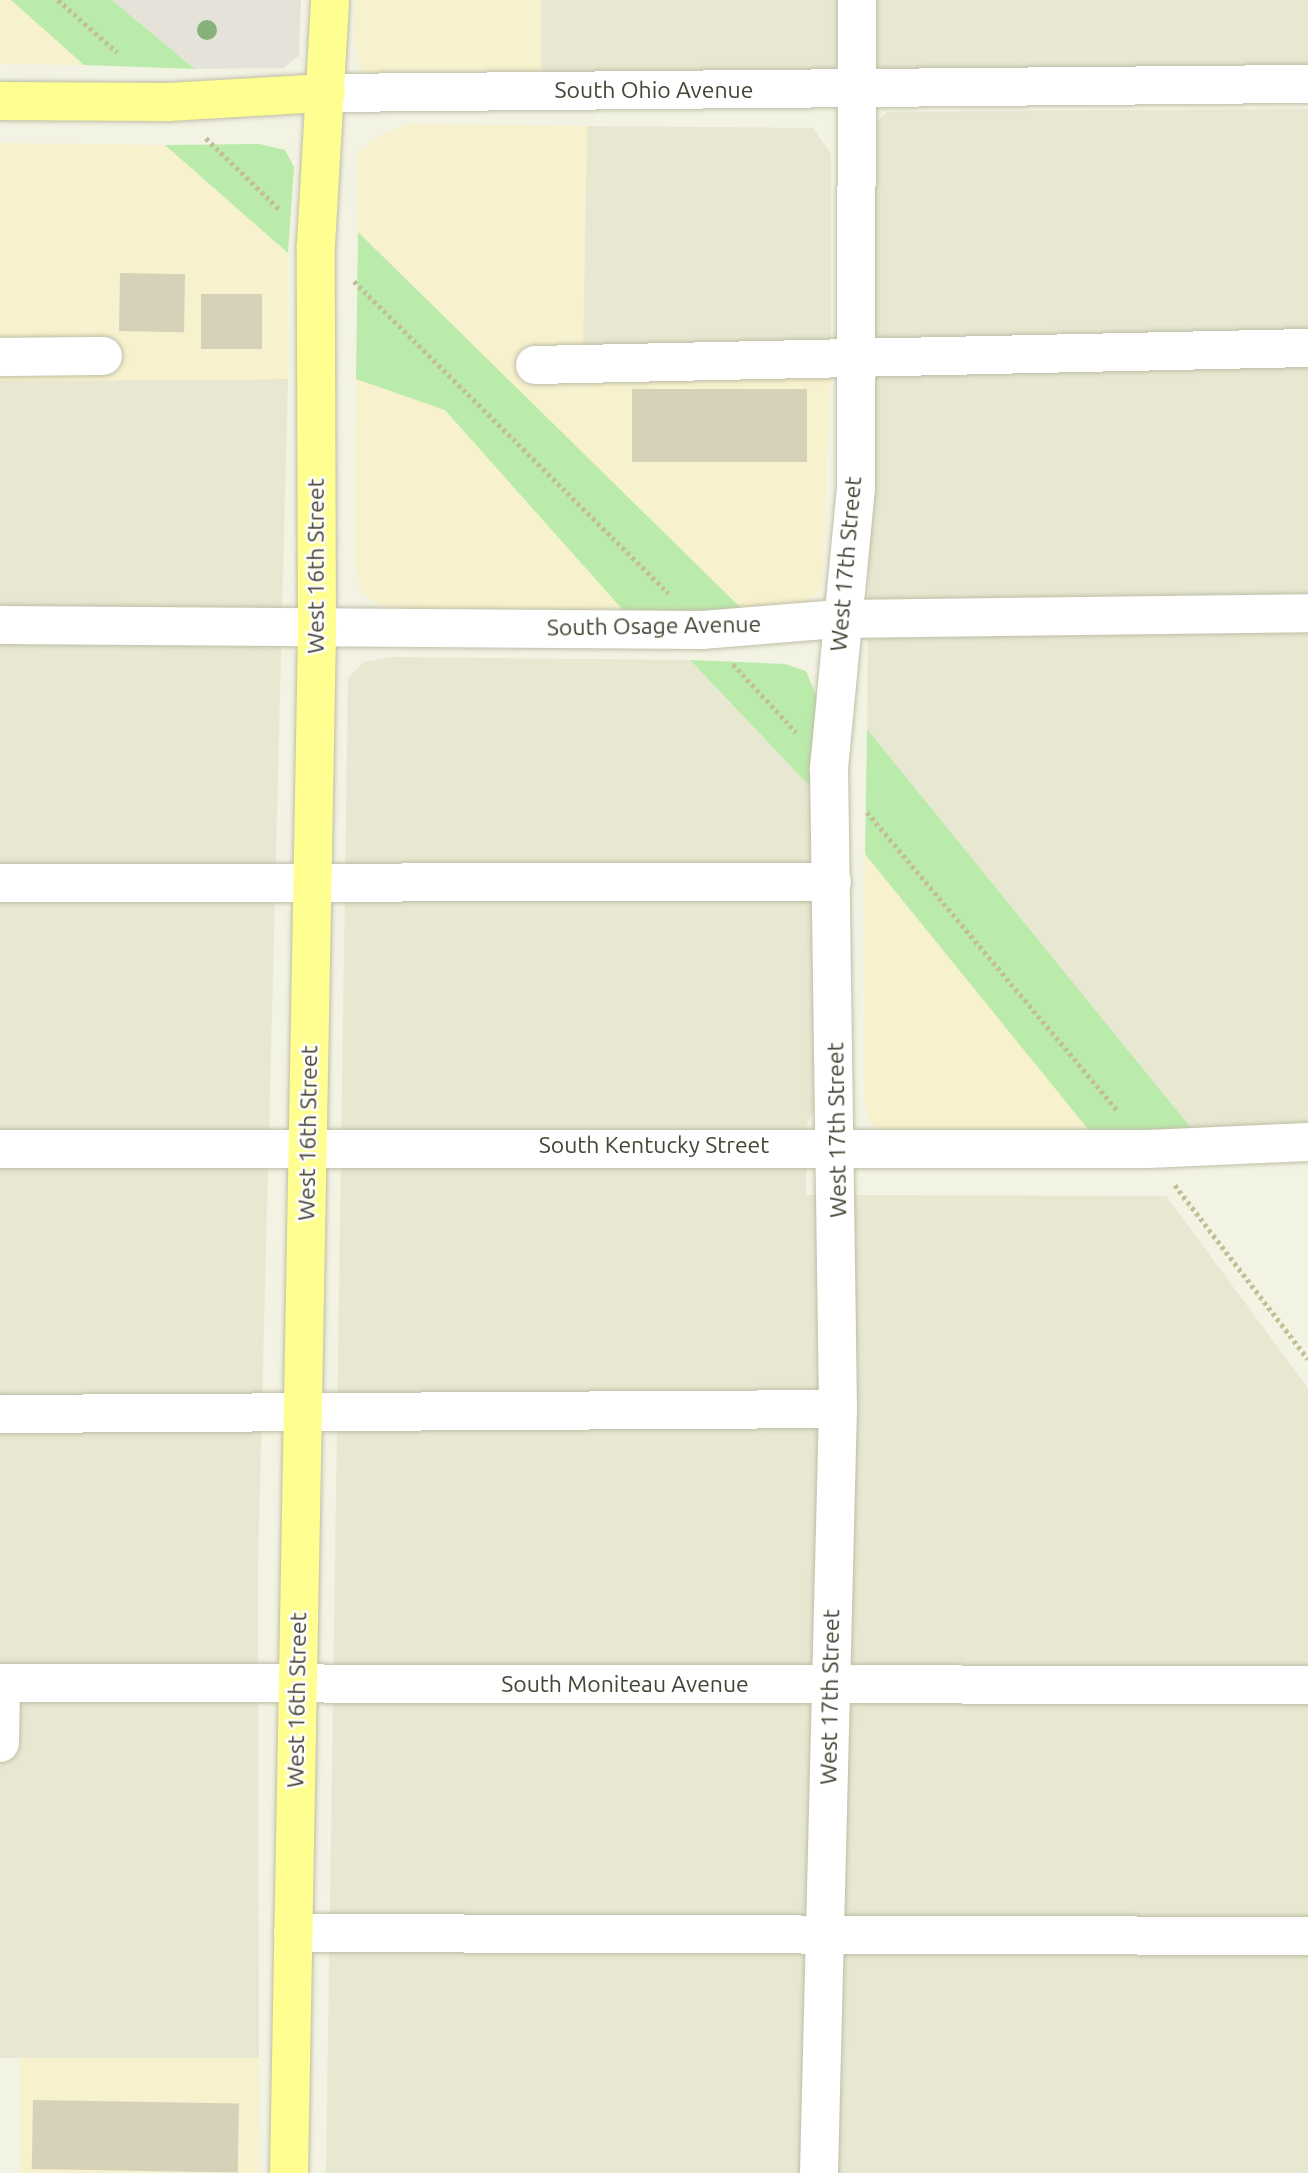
<!DOCTYPE html>
<html>
<head>
<meta charset="utf-8">
<style>
  body { margin:0 }
  #map { position:relative; width:1308px; height:2173px; overflow:hidden; background:#f3f3e4; font-family:Ubuntu,sans-serif }
  div>[style] { position:absolute }
  .residential>* { inset:0; background:#e8e7d2; transform-origin:0 0 }
  .commercial>* { inset:0; background:#f7f1cd; transform-origin:0 0 }
  .industrial>* { inset:0; background:#e5e3d9 }
  .green>* { inset:0; background:#bbebaa }
  .building>* { inset:0; background:#d6d2b9; transform-origin:0 0 }
  .path>* { height:4.5px; margin-top:-2.25px; transform-origin:0; background:repeating-linear-gradient(90deg,#c2bf96 0 3.5px,transparent 0 7px) }
  .roads { filter:drop-shadow(0 0 2px #bfbea6) drop-shadow(0 0 2px #bfbea6) }
  .minor>* { height:38px; margin:-19px; padding:0 19px; transform-origin:19px; border-radius:19px; background:#fff }
  .major>* { height:38px; margin:-19px; padding:0 19px; transform-origin:19px; border-radius:19px; background:#fffe91 }
  .trees>* { width:20px; height:20px; margin:-10px; border-radius:50%; background:#86b17a }
  span { translate:-50% -50%; white-space:nowrap; text-align:center; line-height:1.15; -webkit-text-stroke:5px #fff; paint-order:stroke }
  .street-label { font-size:23px; color:#464434 }
</style>
</head>
<body>
<div id="map">
  <div class="residential">
    <i style="left:541px;top:0;width:767px;height:83px"></i>
    <i style="clip-path:polygon(1308px 109px,1308px 1134px,1196px 1134px,867px 729px,873px 125px,887px 112px)"></i>
    <i style="clip-path:polygon(587px 126px,813px 128px,831px 154px,831px 360px,582px 359px)"></i>
    <i style="clip-path:polygon(288px 379px,258px 1565px,259px 2059px,0 2058px,0 381px)"></i>
    <i style="clip-path:polygon(392px 657px,690px 660px,819px 796px,821px 1098px,807px 1124px,806px 1195px,1166px 1196px,1308px 1388px,1308px 2173px,326px 2173px,348px 678px,364px 662px)"></i>
  </div>
  <div class="commercial">
    <i style="clip-path:polygon(0 0,11px 0,84px 65px,0 64px)"></i>
    <i style="clip-path:polygon(355px 0,541px 0,541px 83px,382px 82px,362px 70px,354px 43px)"></i>
    <i style="clip-path:polygon(410px 124px,587px 126px,583px 359px,831px 360px,822px 588px,799px 611px,745px 612px,358px 232px,358px 153px,377px 136px)"></i>
    <i style="clip-path:polygon(0 143px,165px 145px,288px 253px,288px 379px,0 381px)"></i>
    <i style="clip-path:polygon(356px 379px,445px 410px,623px 610px,384px 608px,361px 592px,355px 565px)"></i>
    <i style="clip-path:polygon(865px 854px,1096px 1139px,892px 1135px,871px 1125px,865px 1105px)"></i>
    <i style="left:20px;top:2058px;width:239px;height:115px"></i>
  </div>
  <div class="industrial">
    <i style="clip-path:polygon(112px 0,301px 0,299px 56px,283px 68px,195px 69px)"></i>
  </div>
  <div class="green">
    <i style="clip-path:polygon(11px 0,112px 0,195px 69px,84px 65px)"></i>
    <i style="clip-path:polygon(260px 144px,285px 150px,294px 167px,288px 253px,165px 145px)"></i>
    <i style="clip-path:polygon(358px 232px,745px 612px,623px 610px,445px 410px,356px 379px)"></i>
    <i style="clip-path:polygon(690px 660px,785px 664px,806px 671px,818px 700px,819px 796px)"></i>
    <i style="clip-path:polygon(867px 729px,1196px 1134px,1096px 1139px,865px 854px)"></i>
  </div>
  <div class="building">
    <i style="left:120px;top:273px;width:65px;height:58px;rotate:1deg"></i>
    <i style="left:201px;top:294px;width:61px;height:55px"></i>
    <i style="left:632px;top:389px;width:175px;height:73px"></i>
    <i style="left:33px;top:2100px;width:206px;height:69px;rotate:1deg"></i>
  </div>
  <div class="path">
    <i style="left:58px;top:0;width:79px;rotate:41.4deg"></i>
    <i style="left:206px;top:138px;width:103px;rotate:44.2deg"></i>
    <i style="left:354px;top:281px;width:443px;rotate:44.8deg"></i>
    <i style="left:733px;top:664px;width:93px;rotate:47.2deg"></i>
    <i style="left:867px;top:812px;width:390px;rotate:50deg"></i>
    <i style="left:1175px;top:1185px;width:219px;rotate:52.6deg"></i>
  </div>
  <div class="roads">
    <div class="minor">
      <i style="left:326px;top:93px;width:982px;rotate:-0.53deg"></i>
      <i style="left:0;top:357px;width:103px;rotate:-0.6deg"></i>
      <i style="left:535px;top:365px;width:773px;rotate:-1.26deg"></i>
      <i style="left:0;top:625px;width:702px;rotate:0.41deg"></i>
      <i style="left:702px;top:630px;width:138px;rotate:-4.6deg"></i>
      <i style="left:840px;top:619px;width:468px;rotate:-0.7deg"></i>
      <i style="left:0;top:883px;width:832px;rotate:-0.07deg"></i>
      <i style="left:0;top:1149px;width:1148px"></i>
      <i style="left:1148px;top:1149px;width:160px;rotate:-2.5deg"></i>
      <i style="left:0;top:1414px;width:838px;rotate:-0.34deg"></i>
      <i style="left:0;top:1683px;width:1308px;rotate:0.09deg"></i>
      <i style="left:0;top:1743px;width:60px;rotate:-89deg"></i>
      <i style="left:293px;top:1933px;width:1015px;rotate:0.17deg"></i>
      <i style="left:819px;top:2173px;width:764px;rotate:-88.58deg"></i>
      <i style="left:838px;top:1409px;width:641px;rotate:-90.8deg"></i>
      <i style="left:829px;top:768px;width:280px;rotate:-84.5deg"></i>
      <i style="left:856px;top:489px;width:489px;rotate:-89.9deg"></i>
    </div>
    <div class="major">
      <i style="left:0;top:101px;width:168px;rotate:0.3deg"></i>
      <i style="left:168px;top:102px;width:158px;rotate:-3.3deg"></i>
      <i style="left:289px;top:2173px;width:1547px;rotate:-88.96deg"></i>
      <i style="left:317px;top:626px;width:381px;rotate:-90.2deg"></i>
      <i style="left:316px;top:245px;width:245px;rotate:-86.7deg"></i>
    </div>
  </div>
  <div class="trees">
    <i style="left:207px;top:30px"></i>
  </div>
  <div class="street-label">
    <span style="left:654px;top:90px">South Ohio Avenue</span>
    <span style="left:846px;top:564px;rotate:-85deg">West 17th Street</span>
    <span style="left:316px;top:566px;rotate:-90deg">West 16th Street</span>
    <span style="left:654px;top:626px;rotate:-1deg">South Osage Avenue</span>
    <span style="left:837px;top:1130px;rotate:-91deg">West 17th Street</span>
    <span style="left:308px;top:1133px;rotate:-89deg">West 16th Street</span>
    <span style="left:654px;top:1145px">South Kentucky Street</span>
    <span style="left:625px;top:1684px">South Moniteau Avenue</span>
    <span style="left:830px;top:1697px;rotate:-89deg">West 17th Street</span>
    <span style="left:297px;top:1700px;rotate:-89deg">West 16th Street</span>
  </div>
</div>
</body>
</html>
